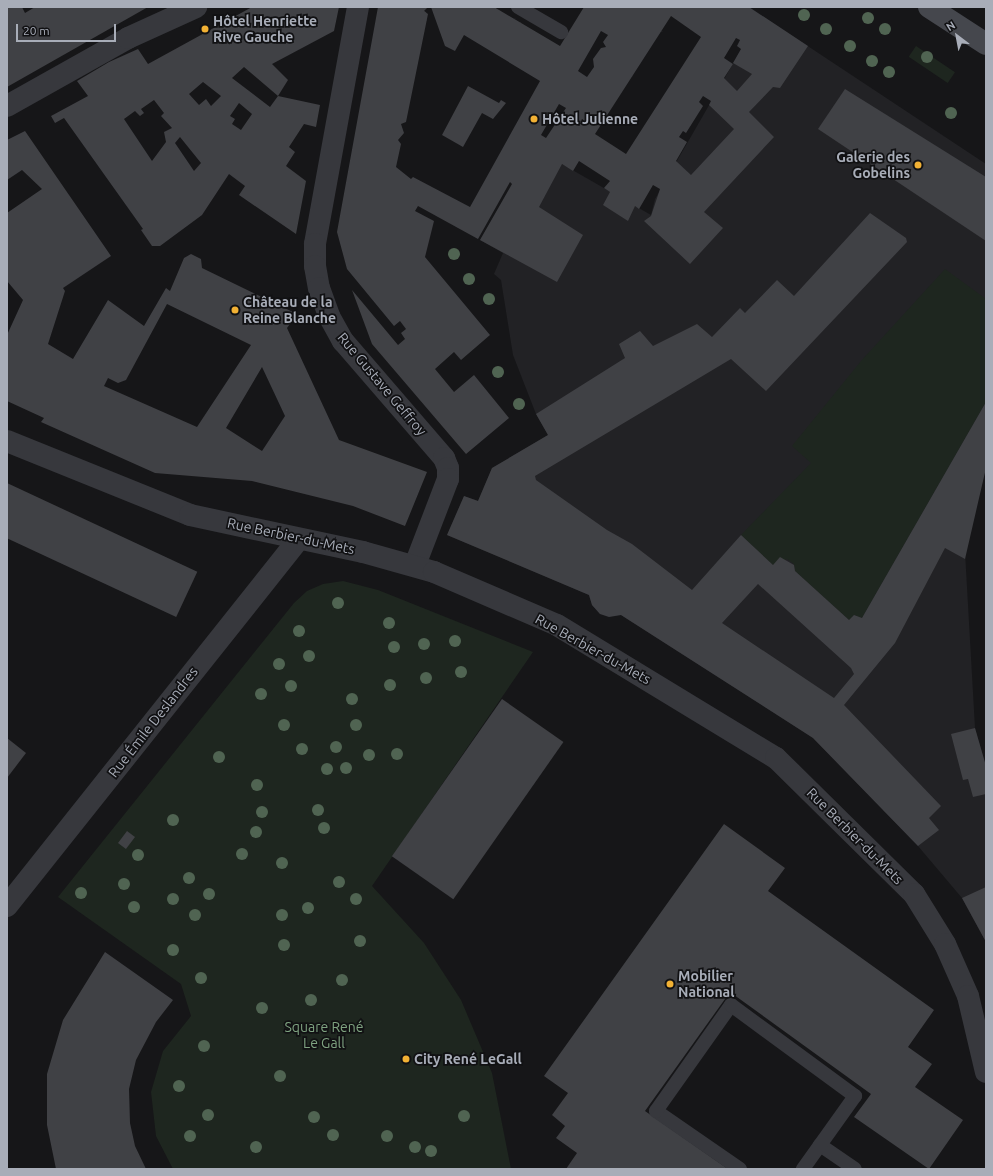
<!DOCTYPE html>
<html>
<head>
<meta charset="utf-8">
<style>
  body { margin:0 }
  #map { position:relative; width:993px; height:1176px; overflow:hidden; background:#161618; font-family:Ubuntu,sans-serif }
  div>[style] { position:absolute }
  .built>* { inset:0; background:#222225 }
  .green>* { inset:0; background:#1e261f; transform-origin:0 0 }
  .building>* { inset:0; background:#404145; transform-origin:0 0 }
  .lane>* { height:14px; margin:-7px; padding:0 7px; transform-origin:7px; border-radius:7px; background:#37383d }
  .street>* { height:22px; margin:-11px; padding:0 11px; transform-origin:11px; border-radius:11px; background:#37383d }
  .secondary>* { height:22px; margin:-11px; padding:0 11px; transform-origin:11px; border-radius:11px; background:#45474d }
  .trees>* { width:12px; height:12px; margin:-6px; border-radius:50%; background:#506452 }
  .dots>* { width:11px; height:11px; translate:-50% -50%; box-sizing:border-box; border:2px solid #111113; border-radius:50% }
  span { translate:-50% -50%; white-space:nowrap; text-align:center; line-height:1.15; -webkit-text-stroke:3.5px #111113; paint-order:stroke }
  .poi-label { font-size:14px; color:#a8adb8; font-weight:700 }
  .left { translate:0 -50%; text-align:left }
  .right { translate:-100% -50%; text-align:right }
  .street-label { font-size:14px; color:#a8adb8 }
  .park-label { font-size:14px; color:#7fa381 }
  .frame { position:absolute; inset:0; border:8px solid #a8adb8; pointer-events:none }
  .north { position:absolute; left:937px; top:16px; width:40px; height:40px; -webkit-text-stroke:3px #111113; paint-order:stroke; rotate:328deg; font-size:11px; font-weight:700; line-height:16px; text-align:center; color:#a8adb8 }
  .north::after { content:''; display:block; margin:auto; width:14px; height:18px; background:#a8adb8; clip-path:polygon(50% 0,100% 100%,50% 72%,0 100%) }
  .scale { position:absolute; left:16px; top:24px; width:100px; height:18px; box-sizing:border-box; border:2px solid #a8adb8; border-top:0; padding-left:5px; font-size:12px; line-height:14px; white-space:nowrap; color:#a8adb8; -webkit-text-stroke:3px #111113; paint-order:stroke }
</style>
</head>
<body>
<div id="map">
  <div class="built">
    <i style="clip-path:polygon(761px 15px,986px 164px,986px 468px,965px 552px,975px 728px,986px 766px,986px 942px,962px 898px,918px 846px,813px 738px,621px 615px,600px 614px,592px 605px,589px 595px,447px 535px,464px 496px,478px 501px,492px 468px,548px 435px,536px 414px,513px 355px,501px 280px,494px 274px,503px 253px,480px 240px,534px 148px,651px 215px,655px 199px)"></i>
  </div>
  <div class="green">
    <i style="left:916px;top:46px;width:47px;height:13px;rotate:34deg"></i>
    <i style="clip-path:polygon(945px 269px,986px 299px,986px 402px,862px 618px,854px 615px,849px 620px,795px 571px,794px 564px,787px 559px,773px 565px,741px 535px,811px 463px,792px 446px,861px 361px)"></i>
    <i style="clip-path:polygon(343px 581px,378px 590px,533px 652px,372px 886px,424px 943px,461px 1000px,492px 1073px,511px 1169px,173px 1169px,156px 1136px,151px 1092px,163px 1051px,191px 1016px,181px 984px,58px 897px,294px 603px,307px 591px,323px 584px)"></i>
  </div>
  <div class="building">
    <i style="clip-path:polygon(7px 7px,22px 7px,25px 13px,35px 7px,148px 7px,7px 87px)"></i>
    <i style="clip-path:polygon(evenodd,252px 7px,339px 7px,334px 31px,272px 64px,288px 80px,278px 96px,244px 67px,232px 78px,270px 107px,278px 96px,320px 105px,316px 127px,304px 124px,289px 147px,295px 152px,286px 166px,306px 181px,296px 234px,239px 195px,245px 186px,229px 174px,202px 215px,160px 246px,152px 246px,141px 230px,143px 229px,64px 118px,55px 123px,51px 116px,88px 96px,77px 81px,109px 62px,138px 49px,148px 64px,252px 7px,203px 82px,221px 96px,211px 106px,206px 99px,199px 105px,189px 94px,203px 82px,252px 7px,154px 100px,164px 113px,161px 116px,172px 128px,164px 132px,166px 142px,152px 161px,124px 119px,135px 111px,140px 116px,144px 113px,141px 109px,154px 100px,252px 7px,239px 103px,252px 114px,241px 130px,232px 124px,235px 119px,230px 116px,239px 103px,252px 7px,180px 137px,201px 163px,194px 171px,175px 143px,180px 137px)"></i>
    <i style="clip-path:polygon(evenodd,378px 7px,428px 7px,424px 11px,428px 14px,406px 122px,401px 124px,404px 133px,398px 140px,401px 144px,396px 167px,411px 179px,413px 177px,470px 207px,540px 81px,464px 35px,455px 51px,445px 46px,431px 7px,494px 7px,560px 46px,584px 7px,749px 7px,808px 46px,780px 88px,773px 87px,749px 112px,774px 137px,704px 212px,723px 228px,690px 264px,644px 221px,651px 216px,660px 189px,653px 185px,639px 209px,635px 206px,628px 221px,603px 205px,610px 192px,604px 188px,610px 181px,579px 161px,573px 171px,562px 164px,539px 207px,583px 235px,557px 282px,480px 240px,512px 184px,510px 182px,478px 239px,418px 206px,415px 211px,434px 221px,425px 257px,490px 335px,461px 360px,454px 352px,435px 369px,454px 392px,474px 375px,509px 418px,466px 454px,372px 344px,352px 290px,398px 345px,405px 339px,401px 333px,406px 329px,400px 321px,394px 326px,347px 269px,337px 232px,378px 7px,671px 16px,701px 37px,626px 154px,595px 134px,671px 16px,378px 7px,601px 31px,608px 35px,603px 42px,606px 47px,601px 48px,593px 59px,594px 67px,587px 77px,578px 71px,601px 31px,378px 7px,736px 38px,740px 40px,737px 46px,741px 49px,733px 63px,752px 74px,737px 91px,724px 78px,733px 64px,724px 58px,736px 38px,378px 7px,703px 96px,711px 101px,709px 105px,734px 129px,691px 175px,676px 161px,687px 142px,679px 137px,683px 131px,686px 133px,703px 106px,699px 102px,703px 96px,378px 7px,559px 104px,566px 108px,546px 138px,541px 135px,559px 104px)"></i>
    <i style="clip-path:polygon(468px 86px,499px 103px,501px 100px,506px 103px,493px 119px,482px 113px,463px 147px,442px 135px)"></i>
    <i style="clip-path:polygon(845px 89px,986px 177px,986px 241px,818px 129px)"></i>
    <i style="clip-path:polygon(evenodd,25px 131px,111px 256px,63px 288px,65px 291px,48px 344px,73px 359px,108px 300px,144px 326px,166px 288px,170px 291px,184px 258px,191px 254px,201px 259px,202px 268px,297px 314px,287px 328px,339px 440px,427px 472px,405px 526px,353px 506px,252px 481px,155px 473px,41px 422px,44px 418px,7px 401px,7px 335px,23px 300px,7px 281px,7px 213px,42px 189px,22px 170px,7px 180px,7px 140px,25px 131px,167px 304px,251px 345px,197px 427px,104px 386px,108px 378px,118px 383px,126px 380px,167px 304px,25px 131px,262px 367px,285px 416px,262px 451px,226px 428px,262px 367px)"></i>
    <i style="clip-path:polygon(evenodd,870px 213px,906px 238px,907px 242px,766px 391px,731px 359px,535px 476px,536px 480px,607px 530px,632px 544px,692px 590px,741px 535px,773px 565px,780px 557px,794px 565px,795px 571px,849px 620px,854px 615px,862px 618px,986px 402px,986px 468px,965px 559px,945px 548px,895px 643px,844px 705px,941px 806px,929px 818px,939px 830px,918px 846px,813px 738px,621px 615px,609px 617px,600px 614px,592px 605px,589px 595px,447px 535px,464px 496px,478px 501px,492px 468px,548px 435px,536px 414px,625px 358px,619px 344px,640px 331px,653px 346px,697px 324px,712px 337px,740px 308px,745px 313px,777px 280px,794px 296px,870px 213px,758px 584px,851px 668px,854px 674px,834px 698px,722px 623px,758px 584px)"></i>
    <i style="left:7px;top:483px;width:210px;height:50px;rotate:25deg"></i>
    <i style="left:502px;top:699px;width:75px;height:192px;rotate:35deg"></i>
    <i style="clip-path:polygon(975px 728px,986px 766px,986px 794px,973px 797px,968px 779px,963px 780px,951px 734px)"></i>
    <i style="clip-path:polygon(7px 738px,26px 753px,7px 778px)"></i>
    <i style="clip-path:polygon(724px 824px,785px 868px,768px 891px,934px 1010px,908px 1047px,932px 1064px,915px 1087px,963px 1120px,929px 1169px,854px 1117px,871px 1094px,730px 992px,645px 1111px,728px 1169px,566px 1169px,577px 1153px,556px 1138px,565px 1126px,552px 1115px,568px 1093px,544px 1076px)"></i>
    <i style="left:127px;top:831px;width:10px;height:15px;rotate:37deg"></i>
    <i style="clip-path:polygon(986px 887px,986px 942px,962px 898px)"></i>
    <i style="clip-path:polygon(105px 952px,173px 1000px,156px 1022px,136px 1060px,129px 1089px,130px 1123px,135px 1146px,146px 1169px,56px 1169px,47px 1125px,47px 1074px,63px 1020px)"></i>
  </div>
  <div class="lane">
    <i style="left:518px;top:7px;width:50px;rotate:30.2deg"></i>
    <i style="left:820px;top:1145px;width:42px;rotate:34.4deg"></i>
    <i style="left:740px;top:1169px;width:102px;rotate:-145.4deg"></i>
    <i style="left:656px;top:1111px;width:130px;rotate:-54.7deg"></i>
    <i style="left:731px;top:1005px;width:154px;rotate:36.3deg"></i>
    <i style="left:855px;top:1096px;width:90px;rotate:125.5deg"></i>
  </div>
  <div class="street">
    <i style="left:358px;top:7px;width:241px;rotate:100.3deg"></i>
    <i style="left:315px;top:244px;width:22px;rotate:90deg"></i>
    <i style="left:315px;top:266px;width:22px;rotate:80deg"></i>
    <i style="left:319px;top:288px;width:30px;rotate:70deg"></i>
    <i style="left:329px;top:316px;width:29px;rotate:61deg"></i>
    <i style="left:343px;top:341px;width:155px;rotate:49.2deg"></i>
    <i style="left:444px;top:458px;width:11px;rotate:68deg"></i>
    <i style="left:448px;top:468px;width:11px;rotate:90deg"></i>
    <i style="left:448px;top:479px;width:92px;rotate:111deg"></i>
    <i style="left:7px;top:106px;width:139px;rotate:-29.3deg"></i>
    <i style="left:128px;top:38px;width:75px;rotate:-24.5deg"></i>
    <i style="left:7px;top:441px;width:197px;rotate:22deg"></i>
    <i style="left:190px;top:515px;width:177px;rotate:12.1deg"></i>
    <i style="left:363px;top:552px;width:74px;rotate:15.7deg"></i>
    <i style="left:434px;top:572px;width:134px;rotate:23.3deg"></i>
    <i style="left:557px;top:625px;width:256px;rotate:31.3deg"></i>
    <i style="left:776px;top:758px;width:194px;rotate:44.6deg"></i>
    <i style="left:914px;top:894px;width:59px;rotate:58.2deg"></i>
    <i style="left:945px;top:944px;width:57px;rotate:66.1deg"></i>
    <i style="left:968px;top:996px;width:78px;rotate:76.7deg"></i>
    <i style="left:7px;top:906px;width:469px;rotate:-51.5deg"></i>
  </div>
  <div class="secondary">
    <i style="left:929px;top:7px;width:68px;rotate:33deg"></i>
  </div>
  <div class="trees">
    <i style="left:804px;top:15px"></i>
    <i style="left:868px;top:18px"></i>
    <i style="left:826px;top:29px"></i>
    <i style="left:885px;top:29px"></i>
    <i style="left:850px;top:46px"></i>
    <i style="left:927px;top:57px"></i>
    <i style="left:872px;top:61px"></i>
    <i style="left:889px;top:72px"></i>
    <i style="left:951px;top:113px"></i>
    <i style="left:454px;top:254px"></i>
    <i style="left:469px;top:279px"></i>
    <i style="left:489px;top:299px"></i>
    <i style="left:498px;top:372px"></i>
    <i style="left:519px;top:404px"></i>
    <i style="left:338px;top:603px"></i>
    <i style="left:389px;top:623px"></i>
    <i style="left:299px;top:631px"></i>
    <i style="left:455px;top:641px"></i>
    <i style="left:424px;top:644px"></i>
    <i style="left:394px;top:647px"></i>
    <i style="left:309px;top:656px"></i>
    <i style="left:279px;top:664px"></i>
    <i style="left:461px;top:672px"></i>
    <i style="left:426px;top:678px"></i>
    <i style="left:390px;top:685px"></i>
    <i style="left:291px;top:686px"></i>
    <i style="left:261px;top:694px"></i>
    <i style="left:352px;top:699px"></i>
    <i style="left:284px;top:725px"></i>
    <i style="left:356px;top:725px"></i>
    <i style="left:336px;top:747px"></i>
    <i style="left:302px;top:749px"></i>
    <i style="left:397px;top:754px"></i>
    <i style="left:369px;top:755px"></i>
    <i style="left:219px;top:757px"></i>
    <i style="left:346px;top:768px"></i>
    <i style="left:327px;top:769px"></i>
    <i style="left:257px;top:785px"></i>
    <i style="left:318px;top:810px"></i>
    <i style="left:262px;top:812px"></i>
    <i style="left:173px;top:820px"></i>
    <i style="left:324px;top:828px"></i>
    <i style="left:256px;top:832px"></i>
    <i style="left:242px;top:854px"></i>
    <i style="left:138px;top:855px"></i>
    <i style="left:282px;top:863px"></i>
    <i style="left:189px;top:878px"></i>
    <i style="left:339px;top:882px"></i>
    <i style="left:124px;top:884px"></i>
    <i style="left:81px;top:893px"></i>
    <i style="left:209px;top:894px"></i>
    <i style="left:173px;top:899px"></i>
    <i style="left:356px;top:899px"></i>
    <i style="left:134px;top:907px"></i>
    <i style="left:308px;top:908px"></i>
    <i style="left:195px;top:915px"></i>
    <i style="left:282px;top:915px"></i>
    <i style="left:360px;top:941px"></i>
    <i style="left:284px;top:945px"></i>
    <i style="left:173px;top:950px"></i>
    <i style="left:201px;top:978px"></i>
    <i style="left:342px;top:980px"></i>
    <i style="left:311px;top:1000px"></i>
    <i style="left:262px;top:1008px"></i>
    <i style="left:204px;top:1046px"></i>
    <i style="left:280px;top:1076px"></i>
    <i style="left:179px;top:1086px"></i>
    <i style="left:208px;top:1115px"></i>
    <i style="left:464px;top:1116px"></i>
    <i style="left:314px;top:1117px"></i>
    <i style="left:333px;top:1135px"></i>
    <i style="left:190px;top:1136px"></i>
    <i style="left:387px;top:1136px"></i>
    <i style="left:256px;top:1147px"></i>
    <i style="left:415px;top:1147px"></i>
    <i style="left:431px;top:1151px"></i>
  </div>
  <div class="dots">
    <i style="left:205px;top:29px;background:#f2b134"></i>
    <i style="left:534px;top:119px;background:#f2b134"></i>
    <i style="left:918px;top:165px;background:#f2b134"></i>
    <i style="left:235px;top:310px;background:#f2b134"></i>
    <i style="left:670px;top:984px;background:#f2b134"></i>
    <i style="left:406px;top:1059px;background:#f2b134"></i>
  </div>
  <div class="poi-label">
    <span class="left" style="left:213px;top:29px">Hôtel Henriette<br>Rive Gauche</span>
    <span class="left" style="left:542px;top:119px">Hôtel Julienne</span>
    <span class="right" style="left:910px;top:165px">Galerie des<br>Gobelins</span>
    <span class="left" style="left:243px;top:310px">Château de la<br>Reine Blanche</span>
    <span class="left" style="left:678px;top:984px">Mobilier<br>National</span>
    <span class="left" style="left:414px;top:1059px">City René LeGall</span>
  </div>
  <div class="street-label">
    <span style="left:382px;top:384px;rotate:50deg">Rue Gustave Geffroy</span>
    <span style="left:291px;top:536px;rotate:12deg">Rue Berbier-du-Mets</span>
    <span style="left:593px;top:649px;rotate:29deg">Rue Berbier-du-Mets</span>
    <span style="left:153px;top:722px;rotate:-52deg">Rue Émile Deslandres</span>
    <span style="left:855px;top:836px;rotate:45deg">Rue Berbier-du-Mets</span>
  </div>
  <div class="park-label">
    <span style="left:324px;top:1035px">Square René<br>Le Gall</span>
  </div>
  <div class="frame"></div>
  <div class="north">N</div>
  <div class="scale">20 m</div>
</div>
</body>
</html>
